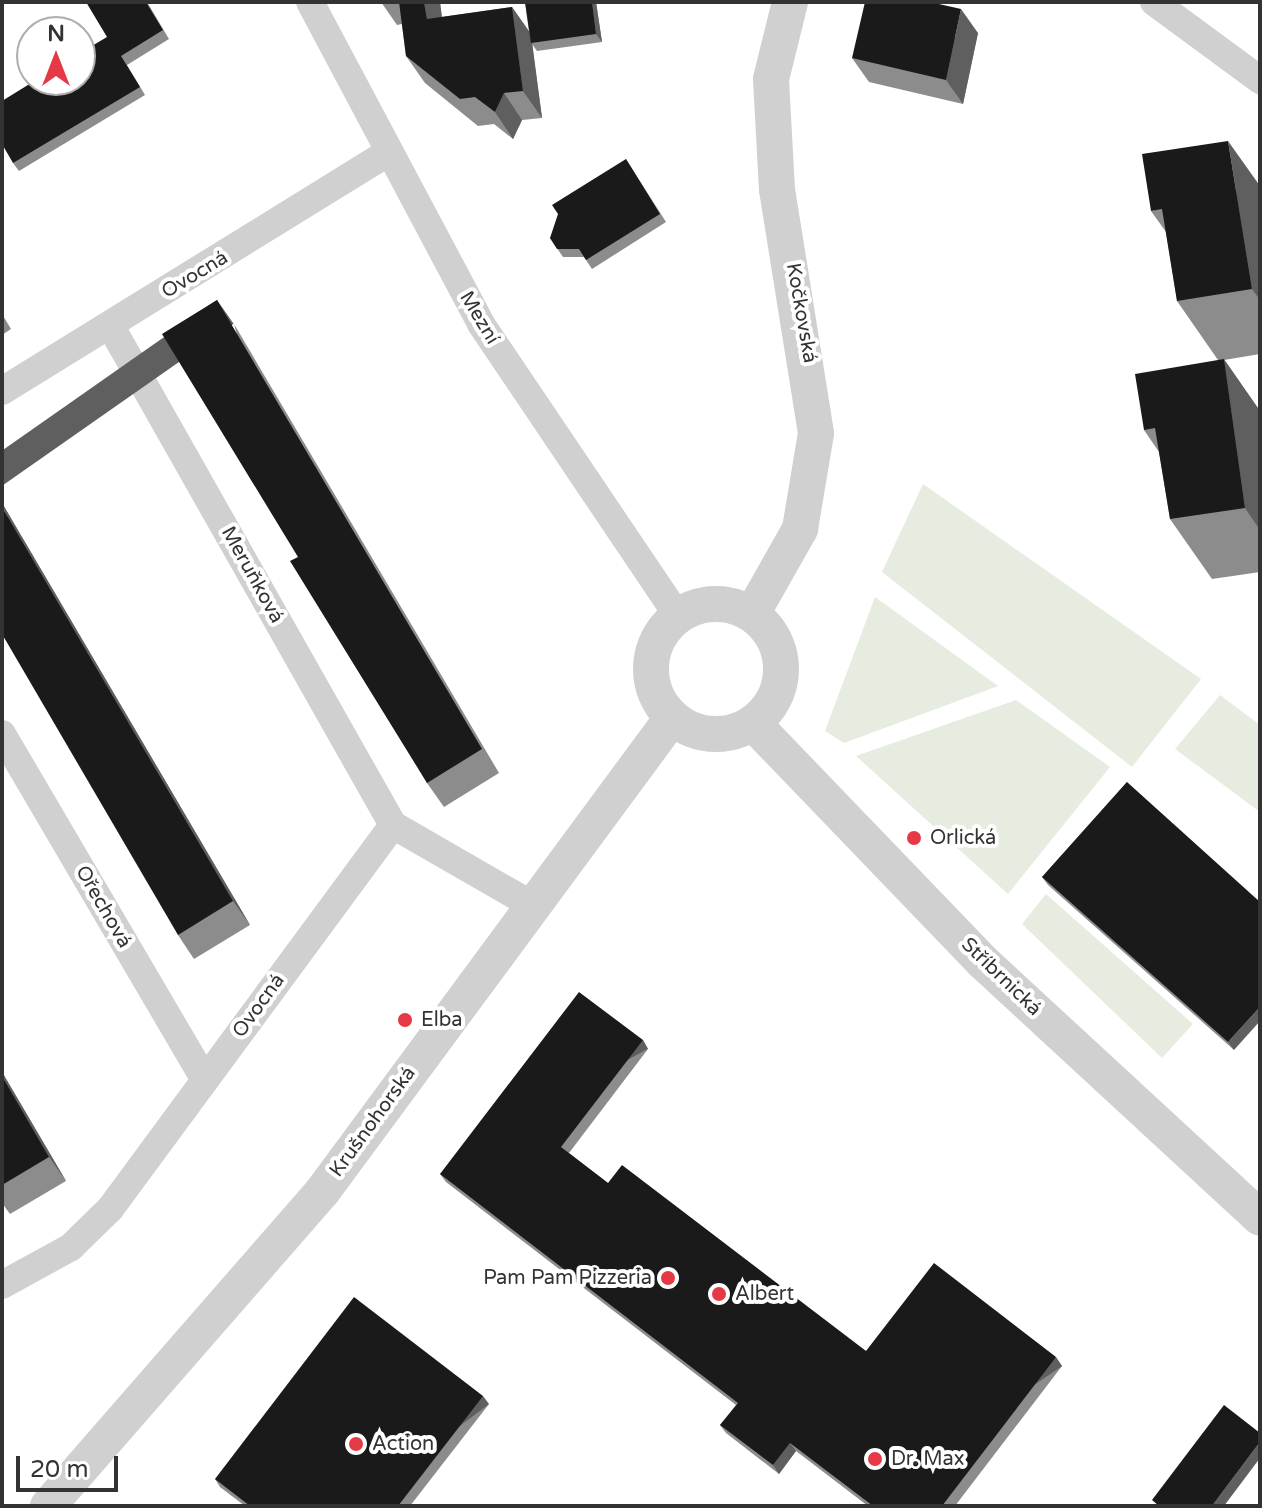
<!DOCTYPE html>
<html>
<head>
<meta charset="utf-8">
<style>
  body { margin:0 }
  #map { position:relative; width:1262px; height:1508px; overflow:hidden; background:#fff; font-family:"Varela Round",sans-serif }
  div>[style] { position:absolute }
  .green>* { inset:0; background:#e6ecdf }
  .minor>* { height:28px; margin:-14px; padding:0 14px; transform-origin:14px; border-radius:14px; background:#d0d0d0 }
  .tertiary>* { height:36px; margin:-18px; padding:0 18px; transform-origin:18px; border-radius:18px; background:#d0d0d0 }
  .tertiary>.ring { margin:-18px; padding:0; box-sizing:content-box; background:none; border:36px solid #d0d0d0; border-radius:50% }
  .wall>* { inset:0; background:#8c8c8c }
  .shaded-wall>* { inset:0; background:#5f5f5f; transform-origin:0 0 }
  .building>* { inset:0; background:#1a1a1a }
  .dots>* { width:22px; height:22px; translate:-50% -50%; box-sizing:border-box; border:4px solid #fff; border-radius:50% }
  span { translate:-50% -50%; white-space:nowrap; text-align:center; line-height:1.15; -webkit-text-stroke:8px #fff; paint-order:stroke }
  .street-label { font-size:20px; color:#333 }
  .poi-label { font-size:20px; color:#333 }
  .left { translate:0 -50%; text-align:left }
  .right { translate:-100% -50%; text-align:right }
  .frame { position:absolute; inset:0; border:4px solid #333; pointer-events:none }
  .north { position:absolute; left:16px; top:16px; width:80px; height:80px; box-sizing:border-box; background:#fff; border:2px solid #adadad; border-radius:50%; rotate:0deg; font-size:22px; font-weight:700; line-height:32px; text-align:center; color:#333 }
  .north::after { content:''; display:block; margin:auto; width:28px; height:36px; background:#e63946; clip-path:polygon(50% 0,100% 100%,50% 72%,0 100%) }
  .scale { position:absolute; left:16px; top:1456px; width:102px; height:36px; box-sizing:border-box; border:4px solid #333; border-top:0; padding-left:10px; font-size:24px; line-height:28px; white-space:nowrap; color:#333; -webkit-text-stroke:6px #fff; paint-order:stroke }
</style>
</head>
<body>
<div id="map">
  <div class="green">
    <i style="clip-path:polygon(923px 484px,1201px 679px,1132px 767px,882px 572px)"></i>
    <i style="clip-path:polygon(875px 597px,998px 686px,844px 743px,825px 731px)"></i>
    <i style="clip-path:polygon(1220px 695px,1260px 725px,1260px 812px,1175px 749px)"></i>
    <i style="clip-path:polygon(1016px 700px,1110px 767px,1008px 894px,856px 756px)"></i>
    <i style="clip-path:polygon(1046px 894px,1193px 1024px,1162px 1058px,1022px 924px)"></i>
  </div>
  <div class="minor">
    <i style="left:310px;top:2px;width:365px;rotate:62deg"></i>
    <i style="left:481px;top:324px;width:352px;rotate:56deg"></i>
    <i style="left:1154px;top:2px;width:132px;rotate:36.3deg"></i>
    <i style="left:110px;top:325px;width:575px;rotate:60.49deg"></i>
    <i style="left:2px;top:391px;width:451px;rotate:-31.7deg"></i>
    <i style="left:2px;top:734px;width:401px;rotate:59.6deg"></i>
    <i style="left:2px;top:1285px;width:79px;rotate:-28.8deg"></i>
    <i style="left:71px;top:1247px;width:54px;rotate:-44.3deg"></i>
    <i style="left:110px;top:1209px;width:477px;rotate:-53.6deg"></i>
    <i style="left:393px;top:825px;width:160px;rotate:29.9deg"></i>
  </div>
  <div class="tertiary">
    <i class="ring" style="left:651px;top:604px;width:94px;height:94px"></i>
    <i style="left:752px;top:614px;width:98px;rotate:-60.5deg"></i>
    <i style="left:800px;top:529px;width:97px;rotate:-80.5deg"></i>
    <i style="left:816px;top:433px;width:246px;rotate:-99.1deg"></i>
    <i style="left:777px;top:190px;width:111px;rotate:-93.1deg"></i>
    <i style="left:771px;top:79px;width:79px;rotate:-76.1deg"></i>
    <i style="left:753px;top:723px;width:332px;rotate:46.1deg"></i>
    <i style="left:983px;top:962px;width:377px;rotate:42.7deg"></i>
    <i style="left:48px;top:1506px;width:417px;rotate:-48.9deg"></i>
    <i style="left:322px;top:1192px;width:589px;rotate:-53.56deg"></i>
  </div>
  <div class="wall">
    <i style="clip-path:polygon(147px 2px,169px 39px,127px 65px,145px 95px,19px 171px,13px 163px,107px 37px)"></i>
    <i style="clip-path:polygon(381px 2px,440px 2px,442px 17px,512px 7px,529px 32px,525px 2px,596px 2px,602px 42px,537px 51px,532px 44px,542px 118px,522px 120px,513px 139px,494px 124px,478px 126px,425px 83px,406px 56px,402px 24px,397px 25px)"></i>
    <i style="clip-path:polygon(978px 33px,963px 104px,869px 82px,852px 58px)"></i>
    <i style="clip-path:polygon(626px 159px,666px 222px,592px 269px,584px 257px,563px 257px,550px 238px)"></i>
    <i style="clip-path:polygon(1260px 186px,1260px 354px,1224px 360px,1260px 411px,1260px 572px,1212px 579px,1170px 519px,1159px 452px,1144px 430px,1218px 360px,1177px 301px,1166px 232px,1151px 211px)"></i>
    <i style="clip-path:polygon(2px 314px,11px 329px,2px 335px)"></i>
    <i style="clip-path:polygon(234px 324px,499px 773px,444px 807px,427px 783px,298px 557px)"></i>
    <i style="clip-path:polygon(2px 503px,250px 925px,194px 959px,178px 935px)"></i>
    <i style="clip-path:polygon(1127px 782px,1234px 1050px,1048px 885px,1042px 877px)"></i>
    <i style="clip-path:polygon(643px 1040px,648px 1049px,569px 1153px,608px 1183px,866px 1351px,1062px 1366px,955px 1506px,868px 1506px,796px 1451px,779px 1474px,726px 1433px,720px 1425px,736px 1405px,446px 1182px,440px 1174px)"></i>
    <i style="clip-path:polygon(2px 1072px,66px 1181px,10px 1214px,2px 1203px)"></i>
    <i style="clip-path:polygon(489px 1404px,410px 1506px,245px 1506px,220px 1487px,215px 1479px)"></i>
  </div>
  <div class="shaded-wall">
    <i style="clip-path:polygon(424px 2px,440px 2px,445px 46px,427px 19px)"></i>
    <i style="clip-path:polygon(592px 2px,596px 2px,602px 42px,596px 34px)"></i>
    <i style="clip-path:polygon(512px 7px,531px 34px,542px 118px,523px 91px)"></i>
    <i style="clip-path:polygon(961px 9px,978px 33px,963px 104px,946px 80px)"></i>
    <i style="clip-path:polygon(504px 93px,522px 120px,513px 139px,495px 112px)"></i>
    <i style="clip-path:polygon(1228px 141px,1260px 186px,1260px 300px,1252px 289px)"></i>
    <i style="left:217px;top:300px;width:29px;height:521px;rotate:55deg"></i>
    <i style="clip-path:polygon(1224px 359px,1260px 411px,1260px 530px,1245px 508px)"></i>
    <i style="clip-path:polygon(2px 503px,250px 925px,233px 901px,2px 507px)"></i>
    <i style="clip-path:polygon(1260px 1007px,1260px 1021px,1234px 1050px,1228px 1042px)"></i>
    <i style="left:643px;top:1040px;width:10px;height:135px;rotate:61deg"></i>
    <i style="clip-path:polygon(2px 1072px,66px 1181px,49px 1157px,2px 1076px)"></i>
    <i style="left:1056px;top:1357px;width:11px;height:188px;rotate:56deg"></i>
    <i style="left:483px;top:1396px;width:10px;height:139px;rotate:53deg"></i>
    <i style="clip-path:polygon(1260px 1442px,1260px 1458px,1224px 1506px,1212px 1506px)"></i>
    <i style="clip-path:polygon(790px 1443px,796px 1451px,779px 1474px,773px 1465px)"></i>
  </div>
  <div class="building">
    <i style="clip-path:polygon(86px 2px,146px 2px,163px 30px,121px 56px,140px 87px,13px 163px,2px 144px,2px 101px,36px 80px,80px 80px,80px 53px,107px 37px)"></i>
    <i style="clip-path:polygon(399px 2px,424px 2px,427px 19px,512px 7px,523px 91px,504px 93px,495px 112px,475px 97px,460px 99px,406px 56px)"></i>
    <i style="clip-path:polygon(525px 2px,592px 2px,596px 34px,531px 43px)"></i>
    <i style="clip-path:polygon(865px 2px,930px 2px,961px 9px,946px 80px,852px 58px)"></i>
    <i style="clip-path:polygon(1228px 141px,1252px 289px,1177px 301px,1162px 209px,1151px 211px,1142px 154px)"></i>
    <i style="clip-path:polygon(626px 159px,660px 214px,586px 260px,579px 249px,557px 249px,550px 238px,558px 214px,552px 205px)"></i>
    <i style="clip-path:polygon(217px 300px,482px 749px,427px 783px,290px 561px,298px 557px,162px 334px)"></i>
    <i style="clip-path:polygon(1224px 359px,1245px 508px,1170px 519px,1155px 428px,1144px 430px,1135px 374px)"></i>
    <i style="clip-path:polygon(2px 507px,233px 901px,178px 935px,2px 634px)"></i>
    <i style="clip-path:polygon(1127px 782px,1260px 902px,1260px 1007px,1228px 1042px,1042px 877px)"></i>
    <i style="clip-path:polygon(579px 992px,643px 1040px,561px 1147px,608px 1183px,622px 1165px,866px 1351px,934px 1263px,1056px 1357px,942px 1506px,873px 1506px,790px 1443px,773px 1465px,720px 1425px,738px 1403px,440px 1174px)"></i>
    <i style="clip-path:polygon(2px 1076px,49px 1157px,2px 1185px)"></i>
    <i style="clip-path:polygon(354px 1297px,483px 1396px,398px 1506px,250px 1506px,215px 1479px)"></i>
    <i style="clip-path:polygon(1224px 1405px,1260px 1433px,1260px 1442px,1212px 1506px,1159px 1506px,1152px 1500px)"></i>
  </div>
  <div class="dots">
    <i style="left:914px;top:838px;background:#e63946"></i>
    <i style="left:405px;top:1020px;background:#e63946"></i>
    <i style="left:668px;top:1278px;background:#e63946"></i>
    <i style="left:719px;top:1294px;background:#e63946"></i>
    <i style="left:356px;top:1444px;background:#e63946"></i>
    <i style="left:875px;top:1459px;background:#e63946"></i>
  </div>
  <div class="street-label">
    <span style="left:195px;top:275px;rotate:-31deg">Ovocná</span>
    <span style="left:801px;top:313px;rotate:80deg">Kočkovská</span>
    <span style="left:479px;top:318px;rotate:59deg">Mezní</span>
    <span style="left:252px;top:575px;rotate:61deg">Meruňková</span>
    <span style="left:103px;top:907px;rotate:60deg">Ořechová</span>
    <span style="left:1001px;top:977px;rotate:44deg">Stříbrnická</span>
    <span style="left:259px;top:1006px;rotate:-54deg">Ovocná</span>
    <span style="left:373px;top:1122px;rotate:-54deg">Krušnohorská</span>
  </div>
  <div class="poi-label">
    <span class="left" style="left:930px;top:838px">Orlická</span>
    <span class="left" style="left:421px;top:1020px">Elba</span>
    <span class="right" style="left:652px;top:1278px">Pam Pam Pizzeria</span>
    <span class="left" style="left:735px;top:1294px">Albert</span>
    <span class="left" style="left:372px;top:1444px">Action</span>
    <span class="left" style="left:891px;top:1459px">Dr. Max</span>
  </div>
  <div class="frame"></div>
  <div class="north">N</div>
  <div class="scale">20 m</div>
</div>
</body>
</html>
